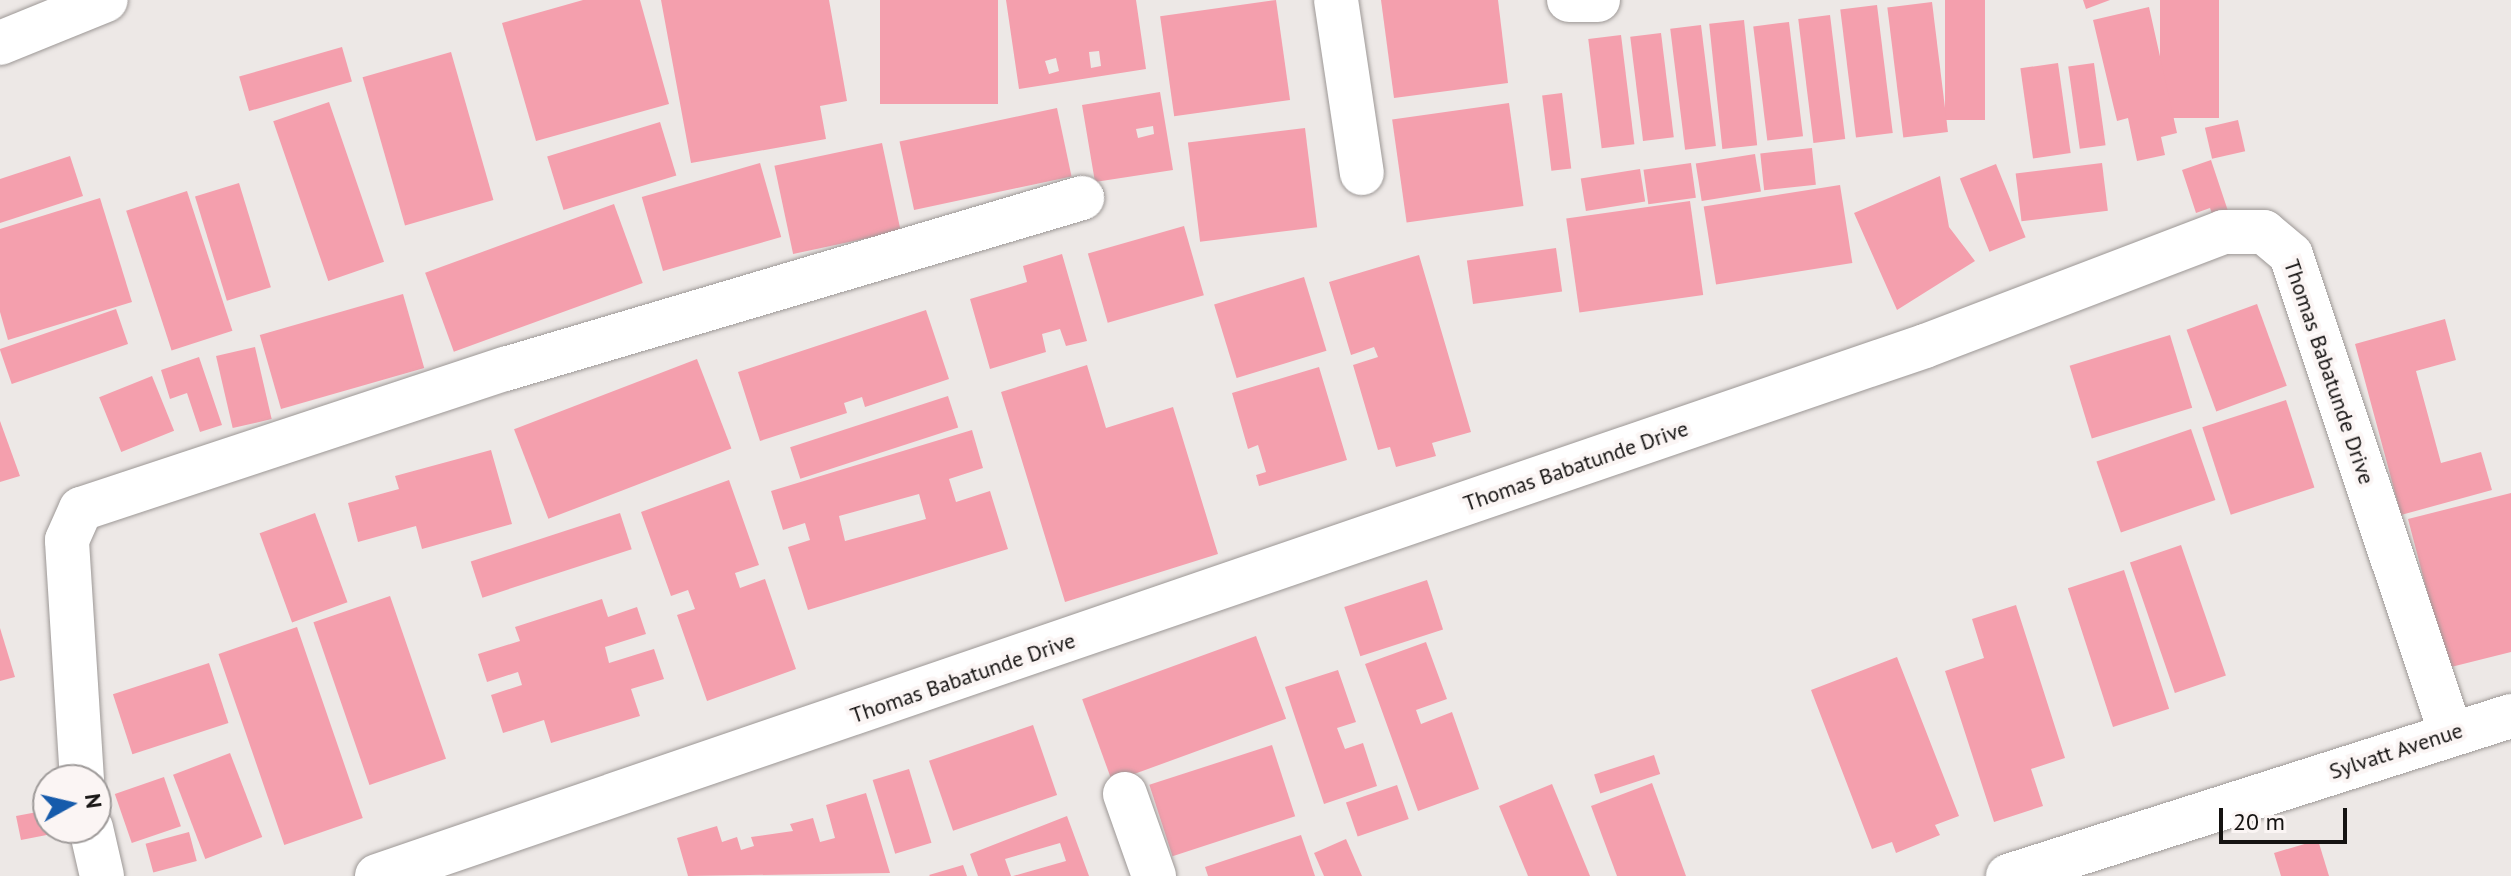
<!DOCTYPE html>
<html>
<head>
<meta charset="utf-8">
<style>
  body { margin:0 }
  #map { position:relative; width:2511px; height:876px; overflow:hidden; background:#ede8e6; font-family:"PT Sans",sans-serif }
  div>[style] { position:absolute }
  .building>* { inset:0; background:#f49fad; transform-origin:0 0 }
  .roads { filter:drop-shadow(0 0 2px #9d9896) drop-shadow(0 0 2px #9d9896) }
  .minor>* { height:44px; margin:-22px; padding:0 22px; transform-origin:22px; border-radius:22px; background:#fff }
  span { translate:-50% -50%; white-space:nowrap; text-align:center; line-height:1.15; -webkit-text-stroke:8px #fbf5f4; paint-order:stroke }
  .street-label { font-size:22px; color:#151312 }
  .north { position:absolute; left:32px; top:764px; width:80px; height:80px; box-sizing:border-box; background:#fbf5f4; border:2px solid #9f9b9a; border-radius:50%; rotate:82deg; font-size:22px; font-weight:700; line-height:32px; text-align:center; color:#151312 }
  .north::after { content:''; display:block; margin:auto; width:28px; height:36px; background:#165bab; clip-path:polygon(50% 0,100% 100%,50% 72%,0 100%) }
  .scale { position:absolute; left:2219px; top:808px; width:128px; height:36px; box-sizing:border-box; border:4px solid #151312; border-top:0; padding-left:10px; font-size:24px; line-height:28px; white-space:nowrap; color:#151312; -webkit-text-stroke:6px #fbf5f4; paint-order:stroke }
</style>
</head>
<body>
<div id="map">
  <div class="building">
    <i style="clip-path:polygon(583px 0,640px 0,669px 104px,536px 141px,502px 23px)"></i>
    <i style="clip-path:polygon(661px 0,829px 0,847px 101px,820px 106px,826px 139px,691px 163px)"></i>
    <i style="left:880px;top:0;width:118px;height:104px"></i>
    <i style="clip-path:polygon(evenodd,1006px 0,1136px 0,1146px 69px,1019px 89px,1006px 0,1099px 51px,1101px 66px,1091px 68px,1089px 52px,1099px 51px,1006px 0,1056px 58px,1059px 71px,1049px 74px,1045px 61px,1056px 58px)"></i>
    <i style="left:1276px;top:0;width:101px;height:117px;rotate:82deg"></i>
    <i style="clip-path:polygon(1381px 0,1498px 0,1508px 83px,1394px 98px)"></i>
    <i style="left:1945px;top:0;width:40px;height:120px"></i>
    <i style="clip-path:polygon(2083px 0,2110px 0,2086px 9px)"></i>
    <i style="left:2160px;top:0;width:59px;height:118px"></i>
    <i style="left:1932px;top:2px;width:131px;height:45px;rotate:83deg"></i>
    <i style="left:1877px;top:5px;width:129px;height:37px;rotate:83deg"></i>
    <i style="clip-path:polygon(2149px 7px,2177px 133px,2161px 137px,2165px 155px,2137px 161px,2128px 118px,2117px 121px,2093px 20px)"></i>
    <i style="left:1830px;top:15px;width:125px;height:32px;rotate:83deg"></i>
    <i style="left:1744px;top:20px;width:126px;height:35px;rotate:84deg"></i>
    <i style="left:1789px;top:22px;width:115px;height:36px;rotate:83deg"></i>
    <i style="left:1701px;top:25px;width:122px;height:31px;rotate:83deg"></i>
    <i style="left:1661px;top:33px;width:105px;height:31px;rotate:83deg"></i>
    <i style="left:1621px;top:35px;width:110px;height:33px;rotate:83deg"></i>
    <i style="left:342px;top:47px;width:36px;height:107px;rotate:74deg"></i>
    <i style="left:451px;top:52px;width:154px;height:92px;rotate:74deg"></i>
    <i style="left:2058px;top:63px;width:91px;height:38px;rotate:82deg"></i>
    <i style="left:2094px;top:63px;width:83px;height:26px;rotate:82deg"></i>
    <i style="clip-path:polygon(evenodd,1160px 92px,1173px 170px,1095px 182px,1082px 105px,1160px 92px,1153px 126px,1154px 134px,1138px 138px,1136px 129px,1153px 126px)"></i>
    <i style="left:1562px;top:93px;width:76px;height:20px;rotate:83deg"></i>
    <i style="left:329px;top:102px;width:169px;height:59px;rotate:71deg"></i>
    <i style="left:1509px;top:103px;width:104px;height:118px;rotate:82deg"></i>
    <i style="left:1057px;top:108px;width:70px;height:161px;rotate:78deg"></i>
    <i style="left:2238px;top:120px;width:32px;height:34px;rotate:77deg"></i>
    <i style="left:660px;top:122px;width:56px;height:118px;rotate:73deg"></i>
    <i style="left:1305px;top:128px;width:100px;height:118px;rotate:83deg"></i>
    <i style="left:882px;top:143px;width:90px;height:110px;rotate:78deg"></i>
    <i style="left:1812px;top:148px;width:37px;height:52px;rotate:84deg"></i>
    <i style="left:1755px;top:154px;width:38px;height:60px;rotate:81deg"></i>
    <i style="clip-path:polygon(70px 156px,83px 196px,0 223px,0 179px)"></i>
    <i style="clip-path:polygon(2211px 160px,2231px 220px,2216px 225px,2210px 208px,2196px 213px,2182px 170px)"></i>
    <i style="left:760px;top:163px;width:77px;height:123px;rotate:74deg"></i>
    <i style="left:1691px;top:163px;width:35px;height:48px;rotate:82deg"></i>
    <i style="left:2102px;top:163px;width:48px;height:87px;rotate:83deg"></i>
    <i style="left:1996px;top:164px;width:79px;height:39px;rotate:68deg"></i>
    <i style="left:1640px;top:169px;width:33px;height:60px;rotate:81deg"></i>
    <i style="clip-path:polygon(1940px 176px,1949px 227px,1975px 261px,1897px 310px,1854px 213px)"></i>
    <i style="left:239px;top:183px;width:109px;height:46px;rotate:73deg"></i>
    <i style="left:1840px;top:185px;width:79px;height:138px;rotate:81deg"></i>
    <i style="left:187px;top:191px;width:147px;height:64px;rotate:72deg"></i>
    <i style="clip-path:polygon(100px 198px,132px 302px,8px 340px,0 312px,0 229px)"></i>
    <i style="left:1690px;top:201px;width:95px;height:125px;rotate:82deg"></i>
    <i style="left:614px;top:204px;width:84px;height:201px;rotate:70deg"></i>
    <i style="left:1184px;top:226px;width:72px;height:100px;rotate:74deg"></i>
    <i style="left:1556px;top:248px;width:44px;height:90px;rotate:82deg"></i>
    <i style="clip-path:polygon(1062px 254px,1087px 341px,1066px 346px,1060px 329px,1042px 334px,1046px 352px,990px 369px,970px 299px,1027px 282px,1023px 266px)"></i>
    <i style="clip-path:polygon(1419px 255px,1471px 432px,1432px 443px,1436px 456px,1396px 467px,1390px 447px,1378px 450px,1353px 365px,1378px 357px,1374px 347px,1351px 355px,1329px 282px)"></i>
    <i style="left:1304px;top:277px;width:77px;height:94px;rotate:73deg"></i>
    <i style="left:403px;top:294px;width:77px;height:149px;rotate:74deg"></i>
    <i style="left:2257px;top:304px;width:87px;height:75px;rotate:70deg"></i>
    <i style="left:116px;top:309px;width:37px;height:123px;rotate:71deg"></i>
    <i style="clip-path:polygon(926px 310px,949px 379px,865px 407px,862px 397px,844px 403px,847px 413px,760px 441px,738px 372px)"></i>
    <i style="clip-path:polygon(2445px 319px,2456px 360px,2416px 371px,2441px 463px,2481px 452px,2492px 490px,2401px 515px,2355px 344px)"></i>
    <i style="left:2170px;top:335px;width:76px;height:105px;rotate:73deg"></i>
    <i style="left:255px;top:347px;width:74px;height:40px;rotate:77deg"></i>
    <i style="clip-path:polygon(199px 357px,222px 425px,200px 432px,187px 393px,170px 399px,161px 370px)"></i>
    <i style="left:697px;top:359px;width:96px;height:196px;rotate:69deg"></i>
    <i style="clip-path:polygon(1087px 365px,1106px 428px,1173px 407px,1218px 554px,1065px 602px,1001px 392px)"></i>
    <i style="clip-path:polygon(1319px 367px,1347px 460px,1259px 486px,1256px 475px,1266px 472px,1258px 445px,1248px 449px,1232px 393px)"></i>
    <i style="left:152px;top:376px;width:59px;height:57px;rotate:68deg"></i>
    <i style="left:948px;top:396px;width:33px;height:166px;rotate:72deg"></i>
    <i style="left:2286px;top:400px;width:92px;height:88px;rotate:72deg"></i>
    <i style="clip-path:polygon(0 421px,20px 476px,0 482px)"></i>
    <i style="left:2191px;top:429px;width:75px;height:100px;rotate:71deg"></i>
    <i style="clip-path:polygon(evenodd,972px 430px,983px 468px,949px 479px,956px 502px,990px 491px,1008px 549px,808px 610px,788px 547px,810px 540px,805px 523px,783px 530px,771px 491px,972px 430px,919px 494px,926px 519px,845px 541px,839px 516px,919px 494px)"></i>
    <i style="clip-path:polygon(491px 450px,512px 524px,422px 549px,416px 526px,358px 542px,348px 503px,399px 489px,395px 476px)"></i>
    <i style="clip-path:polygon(729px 480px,759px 565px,735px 573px,740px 588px,765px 579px,796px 669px,707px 701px,677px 615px,695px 609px,688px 590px,671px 596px,641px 512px)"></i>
    <i style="clip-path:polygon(2511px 493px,2511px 652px,2447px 668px,2408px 519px)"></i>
    <i style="left:315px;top:513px;width:95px;height:59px;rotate:70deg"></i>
    <i style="left:620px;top:513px;width:38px;height:157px;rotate:72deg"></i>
    <i style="left:2181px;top:545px;width:138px;height:54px;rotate:71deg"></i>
    <i style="left:2124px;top:570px;width:146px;height:59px;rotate:72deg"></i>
    <i style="left:1427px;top:580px;width:52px;height:87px;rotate:72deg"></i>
    <i style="left:390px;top:596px;width:172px;height:81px;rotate:71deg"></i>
    <i style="clip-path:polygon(602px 599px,608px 617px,637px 607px,646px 634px,605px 647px,609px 663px,654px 649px,664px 679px,631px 689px,640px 716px,551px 743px,544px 720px,503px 733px,491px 695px,522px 685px,518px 672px,487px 682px,478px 654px,520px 641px,515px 627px)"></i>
    <i style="clip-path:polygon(2016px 605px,2065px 758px,2031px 769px,2043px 806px,1994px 822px,1945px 671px,1984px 658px,1972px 619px)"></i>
    <i style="left:297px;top:627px;width:202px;height:83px;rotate:71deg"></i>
    <i style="clip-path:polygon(0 628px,15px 677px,0 681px)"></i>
    <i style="left:1256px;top:636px;width:88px;height:185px;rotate:70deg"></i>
    <i style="clip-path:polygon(1426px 642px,1447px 699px,1416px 710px,1421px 724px,1452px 712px,1479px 789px,1418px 811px,1365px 664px)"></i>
    <i style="clip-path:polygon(1897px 657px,1959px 816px,1935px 825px,1940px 835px,1896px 853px,1892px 842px,1872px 849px,1811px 690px)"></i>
    <i style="left:209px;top:663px;width:63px;height:101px;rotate:72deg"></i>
    <i style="clip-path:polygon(1338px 670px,1356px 722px,1337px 728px,1345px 749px,1363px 743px,1377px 786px,1324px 804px,1285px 687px)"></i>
    <i style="left:1033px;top:725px;width:74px;height:110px;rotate:71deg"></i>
    <i style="left:1272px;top:745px;width:75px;height:129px;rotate:72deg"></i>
    <i style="left:230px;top:753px;width:90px;height:61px;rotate:69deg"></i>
    <i style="left:1654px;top:755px;width:20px;height:63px;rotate:72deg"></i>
    <i style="left:909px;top:769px;width:77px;height:38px;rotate:73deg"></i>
    <i style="left:164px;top:777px;width:52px;height:52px;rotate:71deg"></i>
    <i style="clip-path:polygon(1652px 783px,1686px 876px,1617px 876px,1591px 806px)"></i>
    <i style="clip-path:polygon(1552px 784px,1590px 876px,1528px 876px,1499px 806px)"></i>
    <i style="left:1397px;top:785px;width:36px;height:54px;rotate:71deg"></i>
    <i style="clip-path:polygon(866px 793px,890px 873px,688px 876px,677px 838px,717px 826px,722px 842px,737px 837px,741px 850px,754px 846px,751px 837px,793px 831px,790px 824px,813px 818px,820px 842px,835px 838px,826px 805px)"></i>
    <i style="clip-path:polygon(48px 810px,48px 828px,57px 833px,21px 840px,16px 816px)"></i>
    <i style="clip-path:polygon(1067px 816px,1089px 876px,1013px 876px,1066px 861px,1060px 843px,1005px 859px,1011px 876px,978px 876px,970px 854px)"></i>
    <i style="left:189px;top:832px;width:30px;height:45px;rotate:75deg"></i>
    <i style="clip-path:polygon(1301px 835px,1315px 876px,1208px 876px,1205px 867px)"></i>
    <i style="clip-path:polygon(1346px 839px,1362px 876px,1324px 876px,1314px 853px)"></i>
    <i style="clip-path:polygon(2318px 840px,2329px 876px,2281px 876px,2274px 853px)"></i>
    <i style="clip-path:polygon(963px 865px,967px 876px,930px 876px,929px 875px)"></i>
  </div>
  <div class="roads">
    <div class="minor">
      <i style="left:1336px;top:0;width:175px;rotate:81.5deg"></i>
      <i style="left:1569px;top:0;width:29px"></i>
      <i style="left:0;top:43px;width:114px;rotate:-22.1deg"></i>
      <i style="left:82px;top:780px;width:240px;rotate:-93.6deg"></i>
      <i style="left:67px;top:540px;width:34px;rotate:-66deg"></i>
      <i style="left:81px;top:509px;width:447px;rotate:-18.3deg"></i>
      <i style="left:505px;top:369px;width:602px;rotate:-16.51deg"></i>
      <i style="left:1125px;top:794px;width:87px;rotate:70.5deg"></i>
      <i style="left:91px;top:828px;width:49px;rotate:77.1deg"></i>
      <i style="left:377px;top:876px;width:1636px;rotate:-18.9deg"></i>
      <i style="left:1925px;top:346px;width:319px;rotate:-20.9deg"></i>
      <i style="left:2223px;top:232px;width:41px"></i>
      <i style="left:2264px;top:232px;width:35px;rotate:40deg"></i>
      <i style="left:2291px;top:255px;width:502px;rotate:71.53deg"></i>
      <i style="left:2008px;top:876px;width:528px;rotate:-17.65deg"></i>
    </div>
  </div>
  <div class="street-label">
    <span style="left:2329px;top:372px;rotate:71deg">Thomas Babatunde Drive</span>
    <span style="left:1576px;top:466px;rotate:-19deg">Thomas Babatunde Drive</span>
    <span style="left:963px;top:678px;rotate:-19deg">Thomas Babatunde Drive</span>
    <span style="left:2396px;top:751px;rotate:-18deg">Sylvatt Avenue</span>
  </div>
  <div class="north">N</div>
  <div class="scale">20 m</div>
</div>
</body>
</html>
